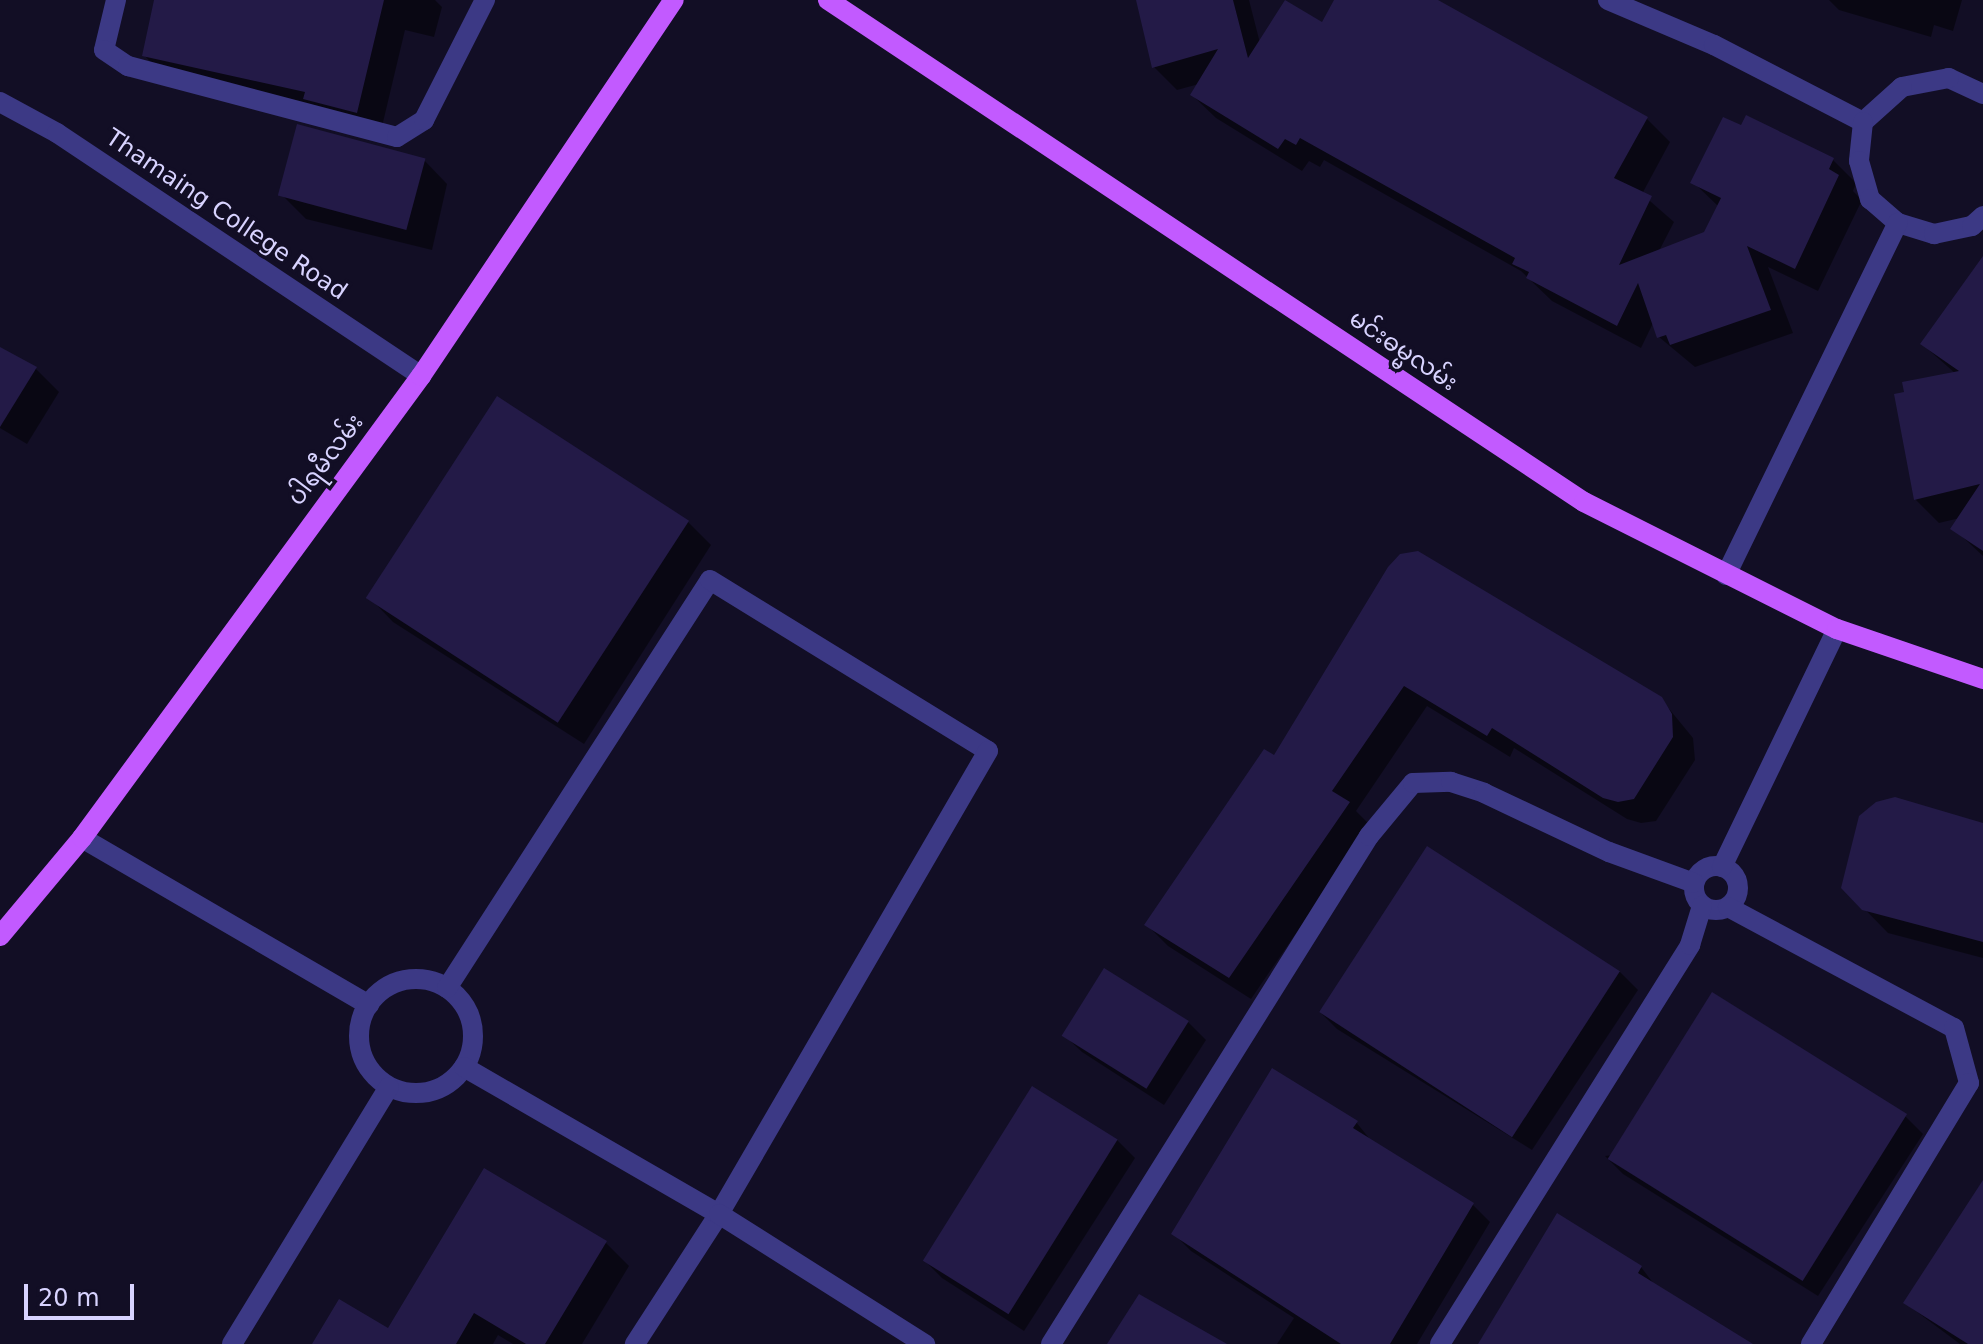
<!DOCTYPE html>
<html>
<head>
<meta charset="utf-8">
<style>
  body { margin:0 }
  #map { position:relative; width:1983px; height:1344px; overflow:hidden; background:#120e25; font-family:"DejaVu Sans","Noto Sans Myanmar",sans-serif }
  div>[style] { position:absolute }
  .shadow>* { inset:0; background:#0007 }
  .building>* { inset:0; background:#231a47; transform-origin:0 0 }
  .minor>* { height:20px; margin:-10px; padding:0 10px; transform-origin:10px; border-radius:10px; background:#3c3985 }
  .minor>.ring { margin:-10px; padding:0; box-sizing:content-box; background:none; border:20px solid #3c3985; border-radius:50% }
  .major>* { height:20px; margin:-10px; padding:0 10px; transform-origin:10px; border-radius:10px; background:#c25aff }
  span { translate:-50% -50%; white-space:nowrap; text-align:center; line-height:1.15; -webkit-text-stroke:7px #120e25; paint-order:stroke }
  .street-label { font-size:24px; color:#d8d3ff }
  .scale { position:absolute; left:24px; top:1284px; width:110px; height:36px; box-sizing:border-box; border:4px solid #d8d3ff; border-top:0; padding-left:10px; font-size:24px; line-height:28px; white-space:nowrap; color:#d8d3ff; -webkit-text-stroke:6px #120e25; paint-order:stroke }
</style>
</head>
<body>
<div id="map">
  <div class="shadow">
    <i style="clip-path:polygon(156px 0,435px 0,442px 7px,434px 37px,405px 30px,380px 135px,167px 79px,144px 55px)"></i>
    <i style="clip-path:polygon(1138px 0,1249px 0,1260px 43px,1323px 24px,1336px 0,1434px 0,1647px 119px,1670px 142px,1642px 194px,1674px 222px,1659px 251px,1706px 234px,1719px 207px,1693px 182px,1833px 160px,1856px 183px,1853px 191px,1862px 200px,1818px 291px,1768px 267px,1793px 333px,1695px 367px,1659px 337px,1654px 321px,1641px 348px,1552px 301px,1521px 271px,1324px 160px,1320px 167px,1309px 161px,1302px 171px,1216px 118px,1192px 95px,1199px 84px,1177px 90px,1154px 67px)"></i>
    <i style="clip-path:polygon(1829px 0,1962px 0,1953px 31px,1934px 25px,1931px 37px,1839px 10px)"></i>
    <i style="clip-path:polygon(424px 160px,447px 184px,432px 250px,306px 219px,282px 195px)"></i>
    <i style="clip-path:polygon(1983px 265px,1983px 556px,1953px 528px,1960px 518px,1939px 523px,1915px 499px,1956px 374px,1922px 344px)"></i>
    <i style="clip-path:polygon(0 349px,35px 368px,59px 392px,27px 444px,0 428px)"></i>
    <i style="clip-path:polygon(688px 522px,711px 545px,584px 744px,393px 622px,370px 598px)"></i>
    <i style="clip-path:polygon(1401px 555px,1661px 699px,1693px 738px,1695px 760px,1656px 821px,1641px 823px,1627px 819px,1514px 748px,1510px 757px,1427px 706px,1356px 811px,1370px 825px,1251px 999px,1168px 946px,1146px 924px,1274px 758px)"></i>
    <i style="clip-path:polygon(1983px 825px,1983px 958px,1888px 933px,1843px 887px)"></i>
    <i style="clip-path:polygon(1620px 972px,1638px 990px,1532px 1150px,1337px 1029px,1319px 1011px)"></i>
    <i style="clip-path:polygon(1188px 1022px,1206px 1040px,1164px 1105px,1082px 1052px,1064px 1035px)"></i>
    <i style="clip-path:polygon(1905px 1116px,1923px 1134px,1818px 1296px,1623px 1174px,1605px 1156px)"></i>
    <i style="clip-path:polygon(1356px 1122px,1373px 1143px,1472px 1204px,1490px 1222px,1417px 1344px,1277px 1344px,1294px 1318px,1191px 1251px,1173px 1233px)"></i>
    <i style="clip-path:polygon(1117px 1140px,1135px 1158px,1024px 1331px,942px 1278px,924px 1260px)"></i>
    <i style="clip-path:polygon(1983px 1183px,1983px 1344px,1960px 1344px,1905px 1303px)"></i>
    <i style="clip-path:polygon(606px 1243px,629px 1266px,582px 1344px,513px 1344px,498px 1335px,493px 1344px,314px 1344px,389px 1331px)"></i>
    <i style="clip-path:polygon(1641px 1267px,1657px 1288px,1749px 1344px,1479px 1344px)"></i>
  </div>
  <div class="building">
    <i style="clip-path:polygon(154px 0,384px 0,357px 113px,303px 99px,305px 92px,142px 56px)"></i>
    <i style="clip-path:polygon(1136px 0,1233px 0,1248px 58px,1285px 0,1322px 22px,1334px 0,1438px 0,1648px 117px,1614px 178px,1652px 196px,1619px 265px,1704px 232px,1721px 198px,1690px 183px,1723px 117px,1741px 125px,1746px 115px,1834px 158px,1829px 169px,1839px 175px,1795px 269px,1747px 246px,1771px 310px,1670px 345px,1666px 335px,1657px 338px,1638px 283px,1617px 326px,1526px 278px,1529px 272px,1512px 264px,1515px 258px,1300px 138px,1296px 145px,1285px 139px,1278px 149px,1190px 95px,1218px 49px,1152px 68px)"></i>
    <i style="left:297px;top:124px;width:133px;height:74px;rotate:15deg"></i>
    <i style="clip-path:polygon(1983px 256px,1983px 551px,1950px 529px,1980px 484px,1914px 500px,1894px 394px,1904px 392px,1902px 382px,1959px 371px,1920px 344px)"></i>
    <i style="clip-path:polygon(0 347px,37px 367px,0 427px)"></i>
    <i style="left:497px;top:396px;width:229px;height:241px;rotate:33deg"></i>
    <i style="clip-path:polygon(1418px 551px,1662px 697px,1672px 714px,1673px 737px,1634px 799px,1618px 802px,1603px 798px,1492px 728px,1487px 736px,1404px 686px,1332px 791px,1350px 802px,1229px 978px,1144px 925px,1264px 749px,1274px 755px,1388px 567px,1400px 554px)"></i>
    <i style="clip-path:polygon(1895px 797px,1983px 823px,1983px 942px,1862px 910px,1841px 888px,1859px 816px,1876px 802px)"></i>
    <i style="left:1427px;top:846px;width:230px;height:198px;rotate:33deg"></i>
    <i style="left:1104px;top:968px;width:100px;height:80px;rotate:32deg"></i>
    <i style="left:1712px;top:992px;width:230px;height:197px;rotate:32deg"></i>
    <i style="clip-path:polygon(1272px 1068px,1358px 1121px,1353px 1128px,1474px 1203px,1390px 1344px,1341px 1344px,1171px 1234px)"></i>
    <i style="left:1032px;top:1086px;width:101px;height:206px;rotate:32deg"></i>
    <i style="clip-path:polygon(484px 1168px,607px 1241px,545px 1344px,526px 1344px,474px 1313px,456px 1344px,312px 1344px,339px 1299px,388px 1328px)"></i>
    <i style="clip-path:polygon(1983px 1180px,1983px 1344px,1968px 1344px,1903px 1303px)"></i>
    <i style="clip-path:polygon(1557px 1213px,1642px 1266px,1638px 1273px,1753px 1344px,1478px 1344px)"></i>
    <i style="clip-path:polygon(1139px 1294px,1227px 1344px,1107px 1344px)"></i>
  </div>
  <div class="minor">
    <i style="left:116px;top:0;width:51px;rotate:103.5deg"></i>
    <i style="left:104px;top:50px;width:29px;rotate:34deg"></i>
    <i style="left:128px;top:66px;width:278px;rotate:14.8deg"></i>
    <i style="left:397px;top:137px;width:32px;rotate:-32deg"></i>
    <i style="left:424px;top:120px;width:135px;rotate:-63.1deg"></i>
    <i style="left:1608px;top:0;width:115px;rotate:23deg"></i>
    <i style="left:1714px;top:45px;width:168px;rotate:27.3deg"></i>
    <i style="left:1983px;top:94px;width:38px;rotate:-155deg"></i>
    <i style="left:1949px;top:78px;width:48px;rotate:169.2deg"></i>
    <i style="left:1902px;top:87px;width:52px;rotate:138.1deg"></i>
    <i style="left:1863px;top:122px;width:39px;rotate:96deg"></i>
    <i style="left:1859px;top:161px;width:40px;rotate:74deg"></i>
    <i style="left:1870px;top:199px;width:37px;rotate:41deg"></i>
    <i style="left:1898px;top:223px;width:38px;rotate:17deg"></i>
    <i style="left:1934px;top:234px;width:39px;rotate:-12deg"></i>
    <i style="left:1972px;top:226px;width:15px;rotate:-42deg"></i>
    <i style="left:0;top:102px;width:65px;rotate:28.5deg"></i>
    <i style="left:57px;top:133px;width:438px;rotate:33.7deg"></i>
    <i style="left:1726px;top:575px;width:392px;rotate:-64deg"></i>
    <i style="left:82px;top:838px;width:332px;rotate:30.2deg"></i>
    <i class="ring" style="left:1694px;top:866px;width:24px;height:24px"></i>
    <i style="left:1722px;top:867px;width:264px;rotate:-64.2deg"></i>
    <i style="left:1728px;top:907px;width:256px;rotate:28.2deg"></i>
    <i style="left:1954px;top:1028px;width:57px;rotate:74.7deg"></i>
    <i style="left:1969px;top:1083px;width:305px;rotate:121.2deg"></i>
    <i class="ring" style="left:359px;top:979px;width:94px;height:94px"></i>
    <i style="left:447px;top:988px;width:485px;rotate:-57.2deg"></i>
    <i style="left:710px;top:580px;width:326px;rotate:31.6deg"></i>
    <i style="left:988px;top:751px;width:535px;rotate:120.16deg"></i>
    <i style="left:719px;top:1214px;width:155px;rotate:122.9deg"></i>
    <i style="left:464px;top:1067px;width:294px;rotate:30deg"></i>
    <i style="left:719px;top:1214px;width:244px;rotate:32.3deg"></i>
    <i style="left:232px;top:1344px;width:301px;rotate:-58.6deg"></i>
    <i style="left:1051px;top:1344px;width:599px;rotate:-57.95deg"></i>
    <i style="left:1369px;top:836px;width:69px;rotate:-50.3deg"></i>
    <i style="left:1413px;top:783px;width:38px;rotate:-2deg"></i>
    <i style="left:1451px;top:782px;width:35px;rotate:18deg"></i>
    <i style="left:1484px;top:793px;width:138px;rotate:25.3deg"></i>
    <i style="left:1609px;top:852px;width:90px;rotate:20deg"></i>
    <i style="left:1440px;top:1344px;width:471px;rotate:-57.9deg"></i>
    <i style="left:1690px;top:945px;width:41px;rotate:-72.9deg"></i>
  </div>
  <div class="major">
    <i style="left:828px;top:0;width:907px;rotate:33.59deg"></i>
    <i style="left:1584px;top:502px;width:283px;rotate:26.7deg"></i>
    <i style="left:1837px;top:629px;width:154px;rotate:18.9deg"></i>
    <i style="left:0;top:936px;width:128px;rotate:-50.1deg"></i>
    <i style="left:82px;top:838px;width:573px;rotate:-53.73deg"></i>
    <i style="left:421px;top:376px;width:453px;rotate:-56.1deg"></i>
  </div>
  <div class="street-label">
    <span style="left:226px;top:215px;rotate:34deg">Thamaing College Road</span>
    <span style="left:1403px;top:351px;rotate:34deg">မင်းဓမ္မလမ်း</span>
    <span style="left:326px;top:460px;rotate:-53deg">ပါရမီလမ်း</span>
  </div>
  <div class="scale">20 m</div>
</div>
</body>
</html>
